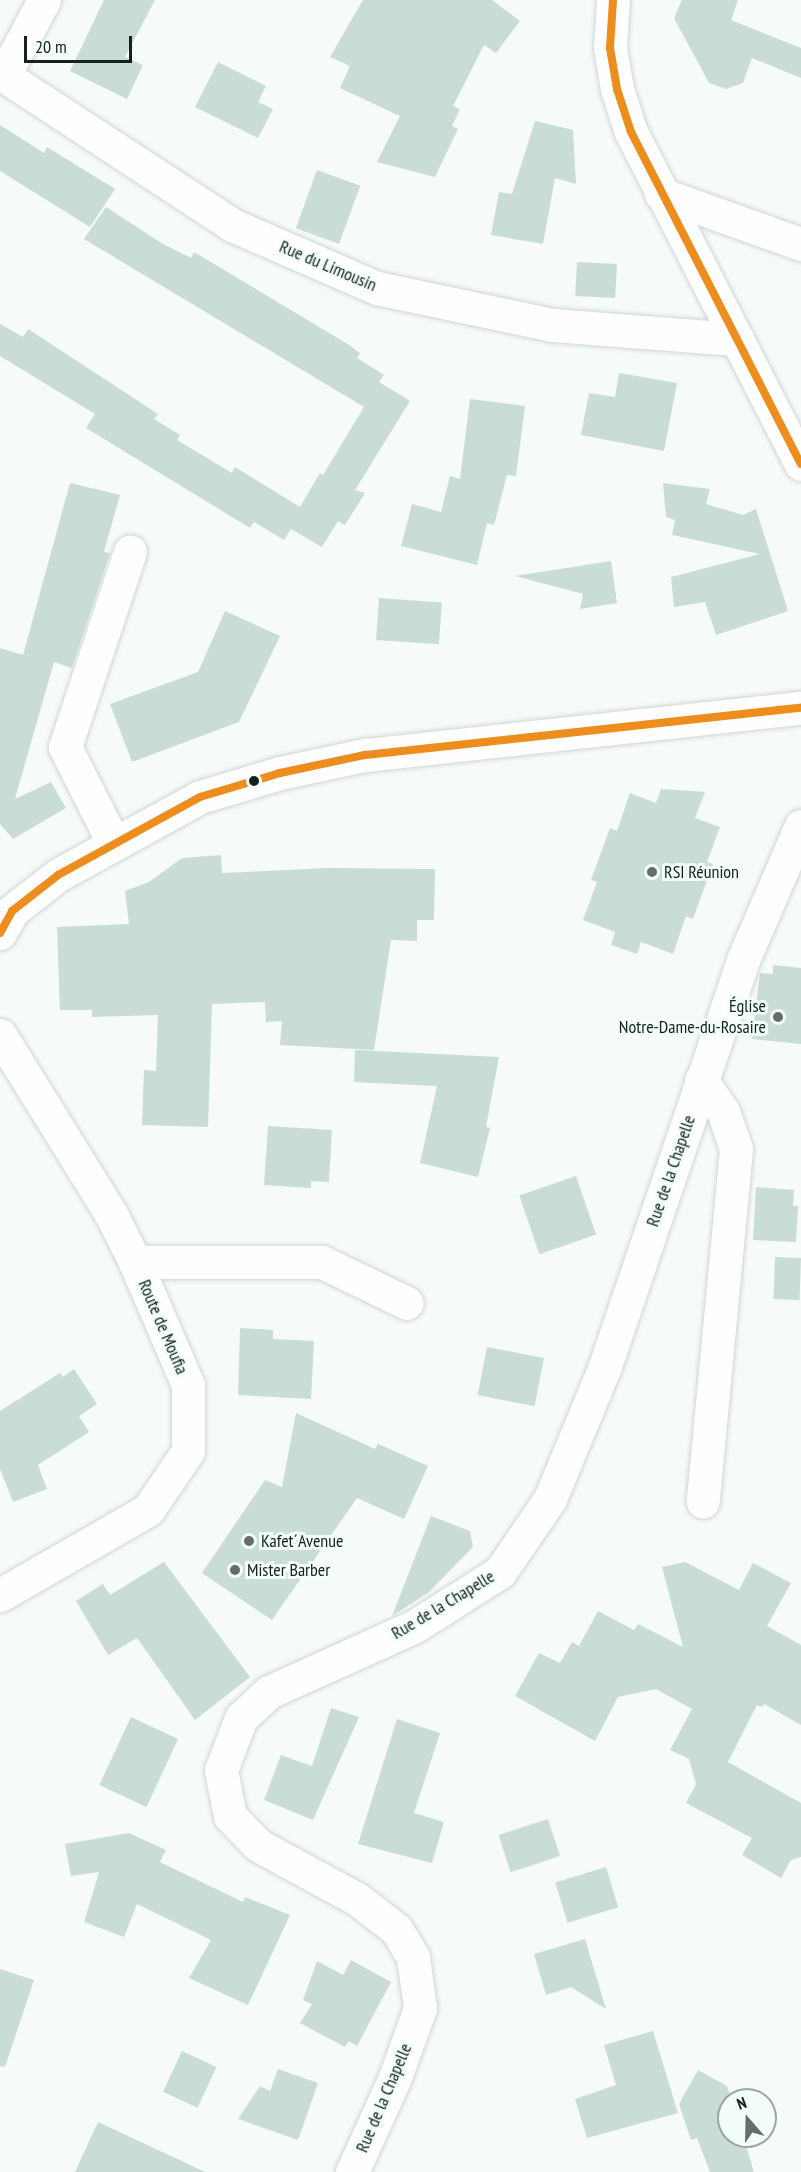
<!DOCTYPE html>
<html>
<head>
<meta charset="utf-8">
<style>
  body { margin:0 }
  #map { position:relative; width:801px; height:2172px; overflow:hidden; background:#f6fbfa; font-family:"PT Sans Narrow",sans-serif }
  div>[style] { position:absolute }
  .building>* { inset:0; background:#c9dcd8; transform-origin:0 0 }
  .roads { filter:drop-shadow(0 0 2px #cfd6d5) drop-shadow(0 0 2px #cfd6d5) }
  .minor>* { height:33px; margin:-16.5px; padding:0 16.5px; transform-origin:16.5px; border-radius:16.5px; background:#fefefe }
  .major>* { height:33px; margin:-16.5px; padding:0 16.5px; transform-origin:16.5px; border-radius:16.5px; background:#fefefe }
  .bus-1>* { height:8px; margin:-4px; padding:0 4px; transform-origin:4px; border-radius:4px; background:#ec8d1d }
  .dots>* { width:16px; height:16px; translate:-50% -50%; box-sizing:border-box; border:3px solid #f3fefb; border-radius:50% }
  span { translate:-50% -50%; white-space:nowrap; text-align:center; line-height:1.15; -webkit-text-stroke:6px #f3fefb; paint-order:stroke }
  .street-label { font-size:18px; color:#16201e }
  .poi-label { font-size:18px; color:#16201e }
  .left { translate:0 -50%; text-align:left }
  .right { translate:-100% -50%; text-align:right }
  .north { position:absolute; left:717px; top:2088px; width:60px; height:60px; box-sizing:border-box; background:#f3fefb; border:2px solid #9ba5a3; border-radius:50%; rotate:340deg; font-size:16px; font-weight:700; line-height:24px; text-align:center; color:#16201e }
  .north::after { content:''; display:block; margin:auto; width:21px; height:27px; background:#646d6b; clip-path:polygon(50% 0,100% 100%,50% 72%,0 100%) }
  .scale { position:absolute; left:24px; top:36px; width:108px; height:27px; box-sizing:border-box; border:3px solid #16201e; border-top:0; padding-left:8px; font-size:18px; line-height:21px; white-space:nowrap; color:#16201e; -webkit-text-stroke:4px #f3fefb; paint-order:stroke }
</style>
</head>
<body>
<div id="map">
  <div class="building">
    <i style="clip-path:polygon(104px 0,155px 0,125px 57px,143px 65px,127px 99px,70px 71px)"></i>
    <i style="clip-path:polygon(363px 0,492px 0,520px 21px,496px 53px,484px 45px,453px 106px,460px 109px,452px 126px,458px 129px,435px 177px,377px 162px,400px 116px,340px 88px,350px 66px,330px 57px)"></i>
    <i style="clip-path:polygon(682px 0,738px 0,731px 20px,801px 48px,801px 78px,752px 58px,743px 83px,726px 89px,709px 83px,674px 18px)"></i>
    <i style="clip-path:polygon(218px 62px,266px 86px,258px 102px,273px 109px,258px 138px,195px 107px)"></i>
    <i style="clip-path:polygon(535px 121px,573px 130px,576px 184px,555px 178px,543px 244px,491px 235px,499px 192px,512px 194px)"></i>
    <i style="clip-path:polygon(0 125px,44px 153px,47px 147px,115px 189px,90px 227px,0 171px)"></i>
    <i style="left:317px;top:170px;width:46px;height:62px;rotate:20deg"></i>
    <i style="clip-path:polygon(106px 207px,163px 244px,191px 258px,194px 252px,346px 343px,360px 353px,357px 358px,384px 375px,379px 382px,410px 401px,355px 490px,365px 493px,345px 525px,338px 521px,322px 547px,291px 529px,284px 540px,254px 522px,250px 528px,86px 428px,95px 414px,0 356px,0 324px,23px 337px,28px 329px,158px 414px,154px 419px,180px 435px,177px 440px,232px 473px,235px 467px,300px 507px,320px 473px,323px 475px,364px 407px,84px 239px)"></i>
    <i style="left:577px;top:262px;width:40px;height:34px;rotate:3deg"></i>
    <i style="clip-path:polygon(619px 373px,677px 383px,664px 451px,581px 435px,589px 393px,615px 397px)"></i>
    <i style="clip-path:polygon(470px 399px,525px 406px,516px 476px,507px 475px,494px 525px,487px 523px,477px 565px,401px 546px,412px 504px,441px 512px,450px 476px,460px 479px)"></i>
    <i style="clip-path:polygon(70px 483px,120px 495px,104px 552px,110px 553px,72px 668px,54px 662px,15px 799px,51px 782px,66px 808px,13px 839px,0 824px,0 648px,23px 655px)"></i>
    <i style="clip-path:polygon(663px 483px,710px 489px,706px 504px,743px 515px,756px 509px,788px 611px,716px 635px,705px 602px,674px 607px,671px 577px,760px 554px,672px 535px,675px 520px,666px 517px)"></i>
    <i style="clip-path:polygon(611px 561px,617px 603px,580px 609px,583px 594px,515px 576px)"></i>
    <i style="left:379px;top:598px;width:63px;height:42px;rotate:4deg"></i>
    <i style="clip-path:polygon(225px 611px,280px 636px,239px 722px,132px 762px,110px 704px,198px 672px)"></i>
    <i style="clip-path:polygon(661px 789px,705px 792px,695px 818px,720px 827px,707px 862px,713px 864px,693px 919px,686px 916px,673px 954px,641px 942px,637px 954px,611px 945px,615px 932px,583px 920px,597px 882px,591px 880px,610px 828px,617px 831px,630px 793px,656px 803px)"></i>
    <i style="clip-path:polygon(221px 855px,222px 873px,327px 868px,435px 869px,434px 920px,417px 920px,417px 941px,391px 940px,374px 1050px,280px 1045px,282px 1021px,266px 1022px,265px 1002px,212px 1004px,208px 1127px,142px 1125px,144px 1070px,156px 1071px,158px 1015px,92px 1017px,92px 1010px,60px 1010px,57px 927px,129px 924px,125px 891px,149px 882px,182px 858px)"></i>
    <i style="clip-path:polygon(773px 965px,801px 968px,801px 1044px,752px 1039px,760px 973px,773px 974px)"></i>
    <i style="clip-path:polygon(355px 1050px,499px 1057px,486px 1127px,490px 1128px,478px 1177px,420px 1163px,437px 1086px,354px 1082px)"></i>
    <i style="clip-path:polygon(268px 1126px,332px 1130px,329px 1182px,311px 1181px,311px 1188px,264px 1185px)"></i>
    <i style="left:576px;top:1176px;width:62px;height:60px;rotate:71deg"></i>
    <i style="clip-path:polygon(756px 1187px,794px 1190px,793px 1206px,798px 1206px,796px 1242px,753px 1240px)"></i>
    <i style="left:775px;top:1257px;width:26px;height:42px;rotate:2deg"></i>
    <i style="clip-path:polygon(240px 1328px,273px 1330px,273px 1339px,314px 1341px,311px 1399px,238px 1395px)"></i>
    <i style="left:487px;top:1347px;width:58px;height:49px;rotate:11deg"></i>
    <i style="clip-path:polygon(74px 1369px,97px 1404px,79px 1416px,89px 1432px,38px 1465px,47px 1489px,13px 1502px,0 1469px,0 1411px,60px 1373px,63px 1377px)"></i>
    <i style="clip-path:polygon(296px 1413px,375px 1449px,378px 1444px,428px 1466px,404px 1519px,357px 1498px,272px 1620px,202px 1573px,265px 1480px,282px 1487px)"></i>
    <i style="clip-path:polygon(431px 1516px,470px 1531px,473px 1547px,429px 1592px,392px 1616px)"></i>
    <i style="clip-path:polygon(164px 1562px,250px 1677px,195px 1720px,137px 1638px,108px 1655px,76px 1601px,103px 1584px,110px 1595px)"></i>
    <i style="clip-path:polygon(685px 1562px,739px 1590px,753px 1563px,791px 1583px,767px 1626px,801px 1645px,801px 1725px,764px 1704px,762px 1707px,757px 1705px,728px 1762px,801px 1803px,801px 1857px,791px 1860px,781px 1878px,742px 1855px,752px 1838px,686px 1803px,696px 1784px,689px 1759px,670px 1750px,692px 1709px,656px 1689px,618px 1697px,595px 1741px,515px 1696px,539px 1653px,560px 1663px,572px 1642px,579px 1646px,598px 1611px,634px 1630px,638px 1624px,683px 1647px,662px 1567px)"></i>
    <i style="clip-path:polygon(331px 1708px,359px 1717px,313px 1820px,264px 1800px,281px 1755px,312px 1766px)"></i>
    <i style="left:131px;top:1717px;width:52px;height:75px;rotate:25deg"></i>
    <i style="clip-path:polygon(397px 1719px,440px 1733px,414px 1813px,444px 1822px,432px 1863px,358px 1844px)"></i>
    <i style="left:548px;top:1819px;width:39px;height:52px;rotate:72deg"></i>
    <i style="clip-path:polygon(129px 1833px,166px 1850px,160px 1862px,243px 1902px,245px 1897px,290px 1915px,248px 2005px,189px 1978px,211px 1940px,137px 1904px,124px 1937px,84px 1922px,99px 1872px,71px 1876px,65px 1844px)"></i>
    <i style="left:606px;top:1867px;width:42px;height:53px;rotate:73deg"></i>
    <i style="clip-path:polygon(585px 1939px,593px 1966px,606px 2009px,571px 1987px,546px 1995px,534px 1954px)"></i>
    <i style="clip-path:polygon(351px 1960px,391px 1982px,357px 2046px,349px 2041px,345px 2047px,300px 2023px,312px 2004px,303px 2000px,317px 1961px,343px 1975px)"></i>
    <i style="clip-path:polygon(0 1969px,34px 1980px,5px 2067px,0 2066px)"></i>
    <i style="clip-path:polygon(653px 2031px,678px 2113px,587px 2138px,575px 2099px,616px 2085px,604px 2045px)"></i>
    <i style="left:182px;top:2051px;width:38px;height:45px;rotate:25deg"></i>
    <i style="clip-path:polygon(278px 2069px,318px 2083px,298px 2140px,238px 2119px,260px 2086px,270px 2091px)"></i>
    <i style="clip-path:polygon(698px 2070px,727px 2086px,732px 2100px,729px 2136px,743px 2136px,754px 2172px,710px 2172px,697px 2138px,691px 2140px,679px 2104px)"></i>
    <i style="clip-path:polygon(98px 2122px,205px 2172px,75px 2172px)"></i>
  </div>
  <div class="roads">
    <div class="minor">
      <i style="left:0;top:73px;width:277px;rotate:33.2deg"></i>
      <i style="left:232px;top:225px;width:158px;rotate:23.5deg"></i>
      <i style="left:377px;top:288px;width:180px;rotate:11.9deg"></i>
      <i style="left:553px;top:325px;width:185px;rotate:4.4deg"></i>
      <i style="left:4px;top:75px;width:85px;rotate:-61.9deg"></i>
      <i style="left:661px;top:194px;width:149px;rotate:19.7deg"></i>
      <i style="left:114px;top:844px;width:109px;rotate:-116.8deg"></i>
      <i style="left:65px;top:747px;width:206px;rotate:-71.6deg"></i>
      <i style="left:701px;top:1080px;width:38px;rotate:55deg"></i>
      <i style="left:723px;top:1111px;width:40px;rotate:71.1deg"></i>
      <i style="left:736px;top:1149px;width:354px;rotate:95.4deg"></i>
      <i style="left:135px;top:1262px;width:187px"></i>
      <i style="left:322px;top:1262px;width:94px;rotate:25.8deg"></i>
      <i style="left:352px;top:2172px;width:101px;rotate:-65.5deg"></i>
      <i style="left:394px;top:2080px;width:77px;rotate:-70.1deg"></i>
      <i style="left:420px;top:2008px;width:51px;rotate:-97.8deg"></i>
      <i style="left:413px;top:1957px;width:33px;rotate:-121deg"></i>
      <i style="left:396px;top:1929px;width:49px;rotate:-142.4deg"></i>
      <i style="left:357px;top:1899px;width:113px;rotate:-151.4deg"></i>
      <i style="left:258px;top:1845px;width:40px;rotate:-134deg"></i>
      <i style="left:230px;top:1816px;width:47px;rotate:-101.1deg"></i>
      <i style="left:221px;top:1770px;width:56px;rotate:-69deg"></i>
      <i style="left:241px;top:1718px;width:38px;rotate:-43deg"></i>
      <i style="left:269px;top:1692px;width:160px;rotate:-24.3deg"></i>
      <i style="left:415px;top:1626px;width:101px;rotate:-32.4deg"></i>
      <i style="left:500px;top:1572px;width:88px;rotate:-55.6deg"></i>
      <i style="left:550px;top:1499px;width:144px;rotate:-67.5deg"></i>
      <i style="left:605px;top:1366px;width:429px;rotate:-71.2deg"></i>
      <i style="left:743px;top:960px;width:146px;rotate:-66.6deg"></i>
    </div>
    <div class="major">
      <i style="left:613px;top:0;width:48px;rotate:93.6deg"></i>
      <i style="left:610px;top:48px;width:42px;rotate:80.3deg"></i>
      <i style="left:617px;top:89px;width:45px;rotate:72deg"></i>
      <i style="left:631px;top:132px;width:373px;rotate:62.9deg"></i>
      <i style="left:0;top:933px;width:25px;rotate:-61deg"></i>
      <i style="left:12px;top:911px;width:58px;rotate:-38deg"></i>
      <i style="left:58px;top:875px;width:162px;rotate:-28.8deg"></i>
      <i style="left:200px;top:797px;width:84px;rotate:-16.7deg"></i>
      <i style="left:280px;top:773px;width:87px;rotate:-12deg"></i>
      <i style="left:365px;top:755px;width:439px;rotate:-6.2deg"></i>
      <i style="left:0;top:1035px;width:211px;rotate:58.2deg"></i>
      <i style="left:111px;top:1214px;width:54px;rotate:63.4deg"></i>
      <i style="left:135px;top:1262px;width:134px;rotate:66.7deg"></i>
      <i style="left:188px;top:1385px;width:66px;rotate:90deg"></i>
      <i style="left:188px;top:1451px;width:71px;rotate:124.1deg"></i>
      <i style="left:148px;top:1510px;width:171px;rotate:150.1deg"></i>
    </div>
  </div>
  <div class="bus-1">
    <i style="left:613px;top:0;width:48px;rotate:93.6deg"></i>
    <i style="left:610px;top:48px;width:42px;rotate:80.3deg"></i>
    <i style="left:617px;top:89px;width:45px;rotate:72deg"></i>
    <i style="left:631px;top:132px;width:373px;rotate:62.9deg"></i>
    <i style="left:0;top:933px;width:25px;rotate:-61deg"></i>
    <i style="left:12px;top:911px;width:58px;rotate:-38deg"></i>
    <i style="left:58px;top:875px;width:162px;rotate:-28.8deg"></i>
    <i style="left:200px;top:797px;width:84px;rotate:-16.7deg"></i>
    <i style="left:280px;top:773px;width:87px;rotate:-12deg"></i>
    <i style="left:365px;top:755px;width:439px;rotate:-6.2deg"></i>
  </div>
  <div class="dots">
    <i style="left:254px;top:781px;background:#16201e"></i>
    <i style="left:652px;top:872px;background:#646d6b"></i>
    <i style="left:778px;top:1017px;background:#646d6b"></i>
    <i style="left:249px;top:1541px;background:#646d6b"></i>
    <i style="left:235px;top:1570px;background:#646d6b"></i>
  </div>
  <div class="street-label">
    <span style="left:328px;top:266px;rotate:23deg">Rue du Limousin</span>
    <span style="left:671px;top:1171px;rotate:-71deg">Rue de la Chapelle</span>
    <span style="left:163px;top:1327px;rotate:67deg">Route de Moufia</span>
    <span style="left:443px;top:1605px;rotate:-31deg">Rue de la Chapelle</span>
    <span style="left:384px;top:2098px;rotate:-67deg">Rue de la Chapelle</span>
  </div>
  <div class="poi-label">
    <span class="left" style="left:664px;top:872px">RSI Réunion</span>
    <span class="right" style="left:766px;top:1017px">Église<br>Notre-Dame-du-Rosaire</span>
    <span class="left" style="left:261px;top:1541px">Kafet´Avenue</span>
    <span class="left" style="left:247px;top:1570px">Mister Barber</span>
  </div>
  <div class="north">N</div>
  <div class="scale">20 m</div>
</div>
</body>
</html>
